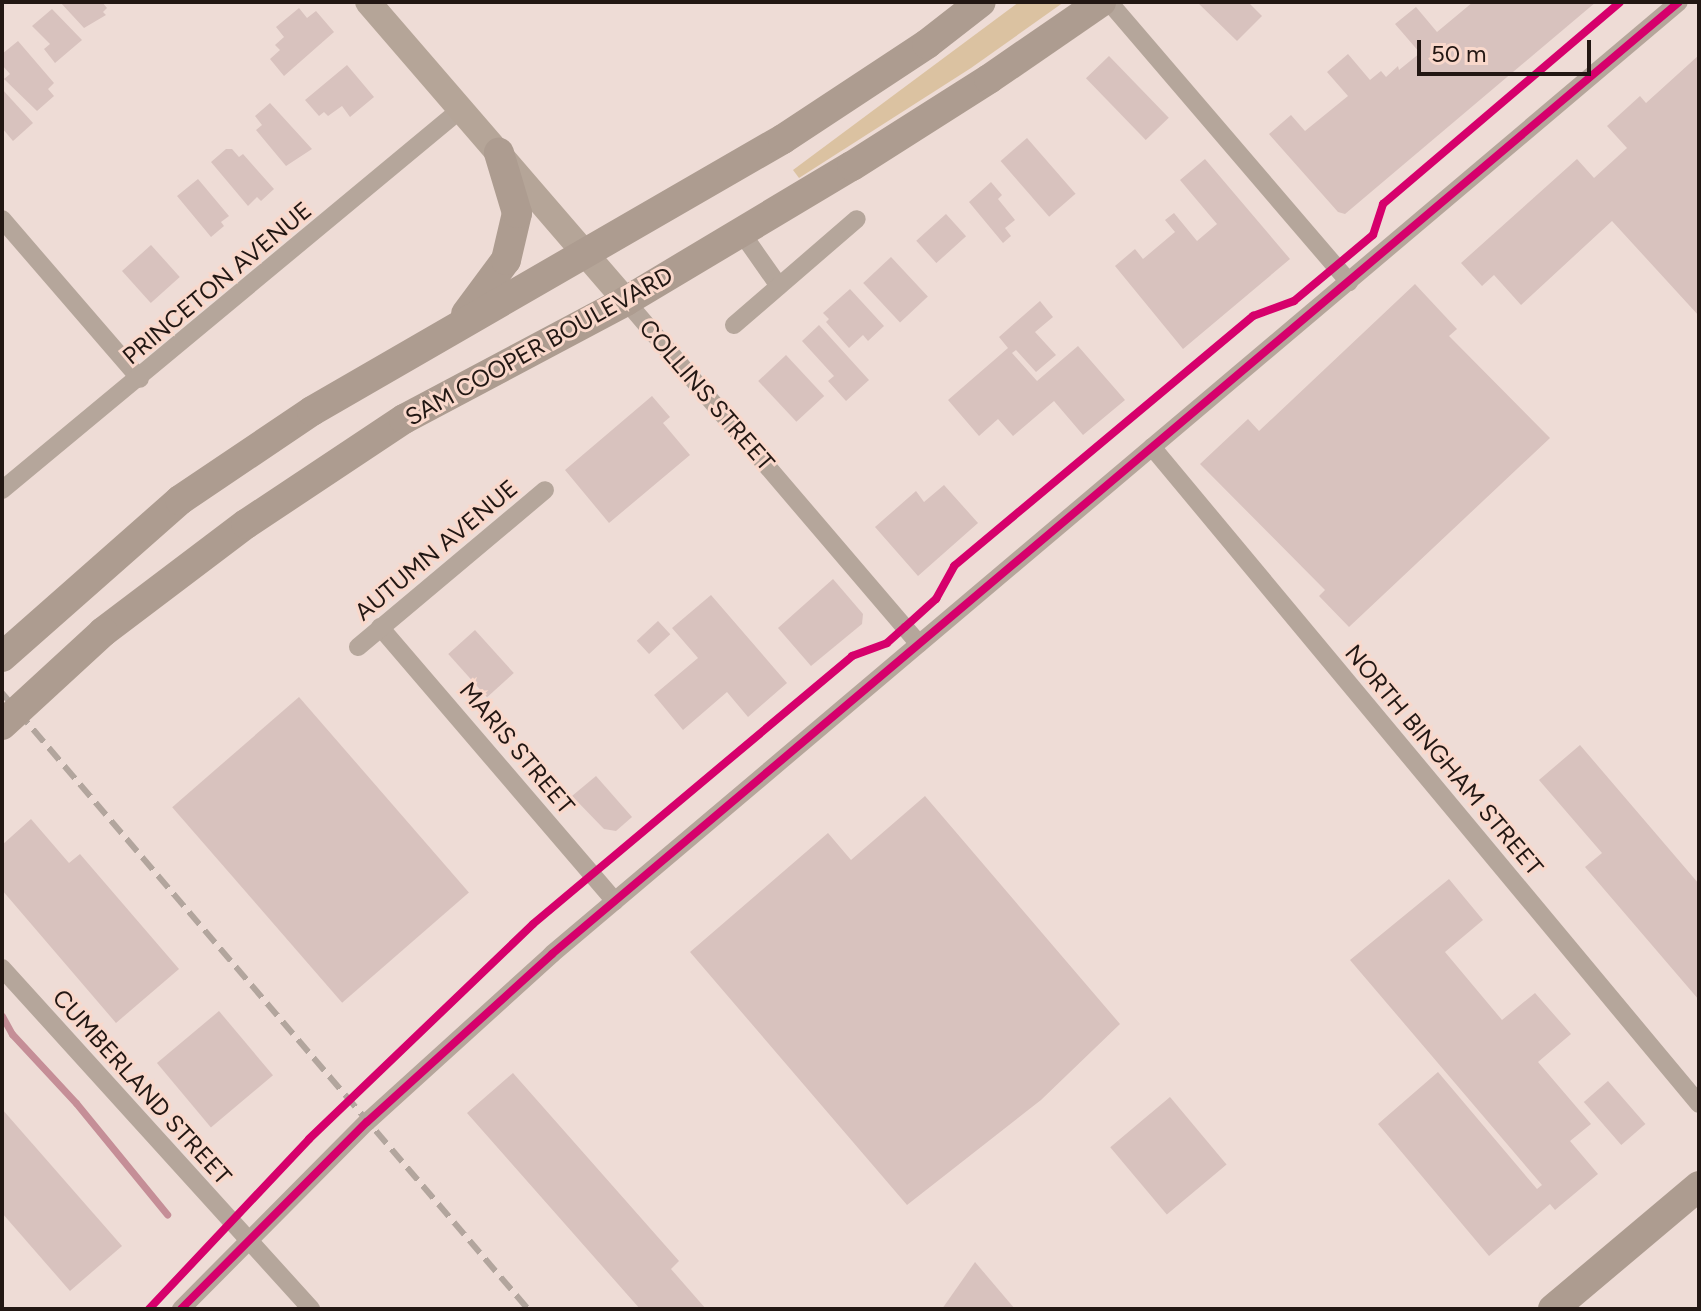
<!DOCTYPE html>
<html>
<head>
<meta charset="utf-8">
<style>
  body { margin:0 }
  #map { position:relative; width:1701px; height:1311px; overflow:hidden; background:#eedcd6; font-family:Figtree,sans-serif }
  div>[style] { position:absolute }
  .green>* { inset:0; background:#dbc2a1 }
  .stream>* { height:7px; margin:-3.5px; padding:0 3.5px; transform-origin:3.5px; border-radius:3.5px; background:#c58e97 }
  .building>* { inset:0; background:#d8c2be; transform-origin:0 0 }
  .street>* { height:18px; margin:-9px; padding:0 9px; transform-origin:9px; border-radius:9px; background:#b5a69b }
  .secondary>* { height:26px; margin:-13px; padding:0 13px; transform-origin:13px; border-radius:13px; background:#b5a598 }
  .primary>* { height:30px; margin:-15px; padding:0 15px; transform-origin:15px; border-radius:15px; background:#ad9c90 }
  .rail>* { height:6px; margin-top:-3px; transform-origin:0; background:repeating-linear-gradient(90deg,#b2a59d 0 16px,transparent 0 24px) }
  .primary-bridge>* { height:30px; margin:-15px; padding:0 15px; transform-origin:15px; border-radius:15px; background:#ad9c90 }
  .cycleway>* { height:8px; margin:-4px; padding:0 4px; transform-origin:4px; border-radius:4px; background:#d6006c }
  span { translate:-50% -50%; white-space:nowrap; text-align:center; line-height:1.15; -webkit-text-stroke:6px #f9d8cb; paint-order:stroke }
  .street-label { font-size:24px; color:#221713 }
  .frame { position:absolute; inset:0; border:4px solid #221713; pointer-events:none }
  .scale { position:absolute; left:1417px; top:40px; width:174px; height:36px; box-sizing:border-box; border:4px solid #221713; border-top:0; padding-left:10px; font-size:24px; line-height:28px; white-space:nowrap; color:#221713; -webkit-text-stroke:6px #f9d8cb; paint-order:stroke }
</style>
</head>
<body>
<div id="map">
  <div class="green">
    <i style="clip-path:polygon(1019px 2px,1064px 2px,971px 68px,799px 178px,793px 170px)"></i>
  </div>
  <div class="stream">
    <i style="left:2px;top:1016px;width:21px;rotate:61deg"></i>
    <i style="left:12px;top:1034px;width:94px;rotate:47.2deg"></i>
    <i style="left:76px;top:1103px;width:144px;rotate:50.7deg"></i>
  </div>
  <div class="building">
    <i style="clip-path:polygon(60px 2px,102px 2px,107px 8px,103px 12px,106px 15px,84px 28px)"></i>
    <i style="clip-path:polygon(1197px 2px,1248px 2px,1262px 16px,1237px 41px)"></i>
    <i style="clip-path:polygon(1473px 2px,1596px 2px,1345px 214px,1338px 212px,1269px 134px,1291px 115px,1305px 131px,1348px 96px,1327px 72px,1348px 54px,1370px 80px,1381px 71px,1386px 77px,1398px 66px,1399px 70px,1420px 53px,1395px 24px,1416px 7px,1437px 32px)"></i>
    <i style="clip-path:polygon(299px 8px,307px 18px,316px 11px,334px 32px,284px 76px,270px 59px,280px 50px,275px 45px,284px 37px,276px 27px)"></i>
    <i style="clip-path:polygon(52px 9px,82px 40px,55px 63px,44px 49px,50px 44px,32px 26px)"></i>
    <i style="clip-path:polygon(18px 41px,54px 83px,48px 89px,54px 96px,37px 111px,4px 79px,10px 74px,2px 65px,2px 54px)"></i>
    <i style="clip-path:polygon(1699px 55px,1699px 316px,1612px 221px,1521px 305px,1494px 275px,1482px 286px,1461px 263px,1577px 159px,1594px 178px,1627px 148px,1607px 126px,1640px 96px,1646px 103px)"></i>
    <i style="left:1109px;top:56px;width:86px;height:32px;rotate:46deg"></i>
    <i style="clip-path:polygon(347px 65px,374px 97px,350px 117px,342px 106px,328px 116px,324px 112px,319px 116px,305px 100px)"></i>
    <i style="clip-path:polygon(2px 89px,33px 123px,13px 141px,2px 128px)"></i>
    <i style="clip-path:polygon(270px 103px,312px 149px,286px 166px,256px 130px,262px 125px,255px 116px)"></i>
    <i style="left:1027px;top:138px;width:74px;height:35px;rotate:49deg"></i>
    <i style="clip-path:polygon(226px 149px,232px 149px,239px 157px,243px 154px,274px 189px,261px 201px,257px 197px,248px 206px,211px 162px)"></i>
    <i style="clip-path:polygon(1205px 159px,1290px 259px,1183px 349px,1115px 266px,1135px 249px,1143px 259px,1175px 232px,1165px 220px,1174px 213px,1197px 241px,1217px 224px,1180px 180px)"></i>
    <i style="clip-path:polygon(198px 179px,229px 216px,221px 222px,224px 226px,211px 237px,177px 196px)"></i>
    <i style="clip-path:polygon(991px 182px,1002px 195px,998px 199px,1015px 220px,1005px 228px,1011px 236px,1003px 243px,969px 202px)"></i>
    <i style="left:946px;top:214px;width:30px;height:40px;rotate:48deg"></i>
    <i style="left:151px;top:245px;width:43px;height:39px;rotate:48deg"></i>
    <i style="left:891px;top:257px;width:54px;height:38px;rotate:47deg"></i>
    <i style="clip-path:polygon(1415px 284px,1457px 329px,1449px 336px,1550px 438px,1349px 627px,1319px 596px,1325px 590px,1200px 464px,1248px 419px,1259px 431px)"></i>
    <i style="clip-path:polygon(850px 289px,884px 326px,868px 341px,863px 335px,849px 348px,826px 322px,829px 319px,823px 313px)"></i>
    <i style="clip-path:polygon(1040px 301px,1053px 317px,1035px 332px,1056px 355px,1036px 372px,1016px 350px,1012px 353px,1037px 381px,1078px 346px,1125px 400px,1083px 435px,1054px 401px,1013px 436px,998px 419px,979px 436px,948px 400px,1008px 348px,999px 337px)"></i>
    <i style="clip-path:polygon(819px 325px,869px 380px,846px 401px,828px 381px,834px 376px,802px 341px)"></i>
    <i style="left:786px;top:355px;width:56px;height:38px;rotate:47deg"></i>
    <i style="clip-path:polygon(652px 396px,670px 417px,663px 423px,690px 455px,609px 523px,565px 470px)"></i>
    <i style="clip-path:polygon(944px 485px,978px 523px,918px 576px,875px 527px,916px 491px,924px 502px)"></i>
    <i style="clip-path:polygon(833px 579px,863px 614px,862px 624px,811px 666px,778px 628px)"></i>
    <i style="clip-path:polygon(711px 595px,787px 683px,748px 717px,727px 692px,683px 730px,654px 695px,698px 658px,672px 628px)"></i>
    <i style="left:658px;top:621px;width:18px;height:29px;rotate:47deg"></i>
    <i style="left:475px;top:630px;width:58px;height:36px;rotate:48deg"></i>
    <i style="left:299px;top:697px;width:259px;height:168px;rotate:49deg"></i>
    <i style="clip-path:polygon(1580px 745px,1699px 884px,1699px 1000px,1585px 867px,1602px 853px,1539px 780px)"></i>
    <i style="clip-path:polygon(596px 776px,632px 817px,616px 831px,604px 829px,572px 796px)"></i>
    <i style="clip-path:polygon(925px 796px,1120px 1024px,1041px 1100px,907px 1205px,690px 952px,828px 833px,851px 860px)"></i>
    <i style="clip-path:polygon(31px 819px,69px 863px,80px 854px,179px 969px,116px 1023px,2px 890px,2px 845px)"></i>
    <i style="clip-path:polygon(1449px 879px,1483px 920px,1445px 952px,1502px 1020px,1535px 993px,1571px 1034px,1538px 1062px,1591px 1124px,1570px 1141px,1598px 1174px,1555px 1210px,1550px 1204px,1489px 1256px,1378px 1124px,1438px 1072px,1537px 1189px,1542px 1185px,1350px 960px)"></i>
    <i style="left:219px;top:1011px;width:84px;height:81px;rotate:50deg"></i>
    <i style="clip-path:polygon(513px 1073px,679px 1261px,671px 1269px,706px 1309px,640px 1309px,467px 1113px)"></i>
    <i style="left:1608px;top:1081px;width:57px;height:32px;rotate:49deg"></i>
    <i style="left:1170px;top:1097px;width:88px;height:78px;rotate:50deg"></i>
    <i style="clip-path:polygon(2px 1109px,122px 1246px,70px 1291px,2px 1213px)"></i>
    <i style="clip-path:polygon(975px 1262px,1015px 1309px,942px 1309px)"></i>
  </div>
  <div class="street">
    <i style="left:1109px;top:2px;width:369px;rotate:49.4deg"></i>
    <i style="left:2px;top:219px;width:211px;rotate:49.2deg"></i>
    <i style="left:741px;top:232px;width:66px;rotate:54.9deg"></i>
    <i style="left:626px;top:301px;width:451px;rotate:49.5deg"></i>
    <i style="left:734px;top:325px;width:162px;rotate:-40.8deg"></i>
    <i style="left:1152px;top:447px;width:855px;rotate:50.22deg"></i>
    <i style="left:2px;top:490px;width:597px;rotate:-39.69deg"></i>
    <i style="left:380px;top:627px;width:361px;rotate:49.4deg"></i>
    <i style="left:358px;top:647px;width:244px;rotate:-40deg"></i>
    <i style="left:2px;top:968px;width:460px;rotate:47.8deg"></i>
    <i style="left:181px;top:1309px;width:264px;rotate:-45.2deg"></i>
    <i style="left:367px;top:1122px;width:250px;rotate:-42.2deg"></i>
    <i style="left:552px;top:954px;width:1475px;rotate:-40.19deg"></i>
  </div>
  <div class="secondary">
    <i style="left:368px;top:2px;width:395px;rotate:49.2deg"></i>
  </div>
  <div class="primary">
    <i style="left:466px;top:314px;width:67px;rotate:-53.5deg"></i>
    <i style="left:506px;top:260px;width:48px;rotate:-76.8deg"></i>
    <i style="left:517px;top:213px;width:63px;rotate:-106.7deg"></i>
    <i style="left:103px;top:632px;width:179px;rotate:-37.1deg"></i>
    <i style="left:246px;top:524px;width:190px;rotate:-33.6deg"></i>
    <i style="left:404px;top:419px;width:251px;rotate:-28deg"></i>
    <i style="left:626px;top:301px;width:263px;rotate:-30.9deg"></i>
    <i style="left:852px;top:166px;width:162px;rotate:-32.4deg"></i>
    <i style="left:989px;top:79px;width:136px;rotate:-34.5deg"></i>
    <i style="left:2px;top:657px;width:237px;rotate:-41.4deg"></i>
    <i style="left:180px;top:500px;width:159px;rotate:-34deg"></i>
    <i style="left:312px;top:411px;width:544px;rotate:-30.01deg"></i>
    <i style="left:783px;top:139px;width:173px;rotate:-33.4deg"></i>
    <i style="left:927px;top:44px;width:68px;rotate:-37.9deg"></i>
    <i style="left:1553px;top:1309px;width:191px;rotate:-40.1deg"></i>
  </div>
  <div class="rail">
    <i style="left:2px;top:693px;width:810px;rotate:49.51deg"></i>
  </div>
  <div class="primary-bridge">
    <i style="left:2px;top:725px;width:137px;rotate:-42.6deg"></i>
  </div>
  <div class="cycleway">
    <i style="left:149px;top:1309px;width:233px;rotate:-46.7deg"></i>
    <i style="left:309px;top:1139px;width:310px;rotate:-43.8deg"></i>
    <i style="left:533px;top:924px;width:417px;rotate:-40deg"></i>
    <i style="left:852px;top:656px;width:37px;rotate:-20deg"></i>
    <i style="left:887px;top:643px;width:24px;rotate:-42deg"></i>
    <i style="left:905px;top:627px;width:42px;rotate:-42.1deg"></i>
    <i style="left:936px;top:599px;width:38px;rotate:-61deg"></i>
    <i style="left:954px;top:566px;width:390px;rotate:-39.9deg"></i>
    <i style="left:1253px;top:316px;width:44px;rotate:-20.1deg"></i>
    <i style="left:1294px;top:301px;width:103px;rotate:-39.9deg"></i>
    <i style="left:1373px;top:235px;width:33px;rotate:-72deg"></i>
    <i style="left:1383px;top:204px;width:311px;rotate:-40.4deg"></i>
    <i style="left:181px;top:1309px;width:264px;rotate:-45.2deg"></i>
    <i style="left:367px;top:1122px;width:250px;rotate:-42.2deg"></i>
    <i style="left:552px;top:954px;width:1475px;rotate:-40.19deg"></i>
  </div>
  <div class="street-label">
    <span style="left:217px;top:283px;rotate:-40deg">PRINCETON AVENUE</span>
    <span style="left:539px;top:346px;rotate:-29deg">SAM COOPER BOULEVARD</span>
    <span style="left:707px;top:395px;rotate:49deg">COLLINS STREET</span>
    <span style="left:436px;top:550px;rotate:-40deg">AUTUMN AVENUE</span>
    <span style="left:517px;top:748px;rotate:50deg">MARIS STREET</span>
    <span style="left:1444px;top:760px;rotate:50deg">NORTH BINGHAM STREET</span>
    <span style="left:142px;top:1087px;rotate:48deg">CUMBERLAND STREET</span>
  </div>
  <div class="frame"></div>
  <div class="scale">50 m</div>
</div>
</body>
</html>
